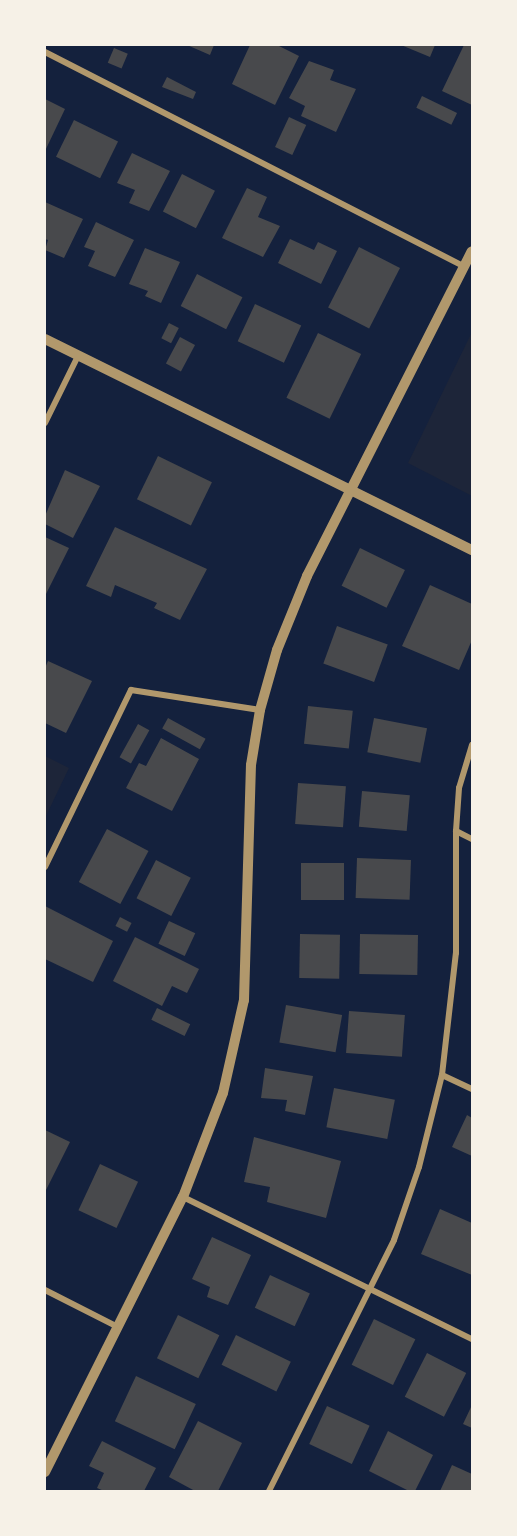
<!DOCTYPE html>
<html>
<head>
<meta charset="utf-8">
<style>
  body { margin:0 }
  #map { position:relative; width:517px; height:1536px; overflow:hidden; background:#14213d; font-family:"IBM Plex Serif",serif }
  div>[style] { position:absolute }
  .green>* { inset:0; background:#1d2539 }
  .building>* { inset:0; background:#48494c; transform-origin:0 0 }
  .minor>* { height:6px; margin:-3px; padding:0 3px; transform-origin:3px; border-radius:3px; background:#b1986c }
  .tertiary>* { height:10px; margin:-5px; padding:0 5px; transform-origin:5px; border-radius:5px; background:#b1986c }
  span { translate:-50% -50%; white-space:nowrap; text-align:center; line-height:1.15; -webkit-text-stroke:4.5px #f6f1e7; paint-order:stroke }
  .frame { position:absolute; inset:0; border:46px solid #f6f1e7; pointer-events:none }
</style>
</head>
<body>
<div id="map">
  <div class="green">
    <i style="clip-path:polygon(472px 332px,472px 496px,408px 463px)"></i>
    <i style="clip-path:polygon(45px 756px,69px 768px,45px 818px)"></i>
  </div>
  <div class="building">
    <i style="clip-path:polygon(187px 45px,214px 45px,210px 55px)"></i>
    <i style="clip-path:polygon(250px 45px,277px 45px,299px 56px,275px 105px,232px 84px)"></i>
    <i style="clip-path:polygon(401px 45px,435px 45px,430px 57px)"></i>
    <i style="clip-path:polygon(464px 45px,472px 45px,472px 105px,442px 91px)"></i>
    <i style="left:114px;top:48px;width:15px;height:16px;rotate:23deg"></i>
    <i style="clip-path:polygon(309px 61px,334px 70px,330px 80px,356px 89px,336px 132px,301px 116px,305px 106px,289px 98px)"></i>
    <i style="clip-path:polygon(167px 77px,196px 92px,193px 99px,162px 87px)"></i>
    <i style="left:422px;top:96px;width:39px;height:13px;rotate:26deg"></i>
    <i style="clip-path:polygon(45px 99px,65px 109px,45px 151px)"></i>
    <i style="left:289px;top:117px;width:19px;height:33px;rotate:25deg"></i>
    <i style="left:74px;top:120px;width:49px;height:41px;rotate:26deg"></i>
    <i style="clip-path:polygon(132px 153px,170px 171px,149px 211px,129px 203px,135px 190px,117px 183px)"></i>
    <i style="left:182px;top:174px;width:37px;height:42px;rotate:27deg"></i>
    <i style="clip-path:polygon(247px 188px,267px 197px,258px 217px,280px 226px,263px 257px,222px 238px)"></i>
    <i style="clip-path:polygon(45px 202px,83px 219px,64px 258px,45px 250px,48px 240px,45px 239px)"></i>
    <i style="clip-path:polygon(96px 222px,134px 240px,115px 277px,88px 266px,95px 251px,84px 247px)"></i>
    <i style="clip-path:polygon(290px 239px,314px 250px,318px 242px,337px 251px,321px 284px,278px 263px)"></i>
    <i style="left:359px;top:247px;width:46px;height:68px;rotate:27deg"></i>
    <i style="clip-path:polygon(145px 248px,180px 262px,161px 303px,145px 296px,148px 291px,129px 284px)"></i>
    <i style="left:197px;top:274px;width:51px;height:36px;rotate:27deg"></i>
    <i style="left:255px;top:304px;width:51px;height:41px;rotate:25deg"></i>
    <i style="left:169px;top:323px;width:11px;height:17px;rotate:27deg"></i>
    <i style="left:318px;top:333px;width:48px;height:72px;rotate:26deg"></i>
    <i style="left:180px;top:337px;width:17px;height:30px;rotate:28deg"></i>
    <i style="left:158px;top:456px;width:60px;height:48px;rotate:26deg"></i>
    <i style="clip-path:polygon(65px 470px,100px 486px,73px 538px,45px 524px,45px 516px)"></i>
    <i style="clip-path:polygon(115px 527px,207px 569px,180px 620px,154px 608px,157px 603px,115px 585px,111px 597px,86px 586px)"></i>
    <i style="clip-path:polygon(45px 537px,69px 548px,45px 596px)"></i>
    <i style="left:360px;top:548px;width:50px;height:42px;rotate:26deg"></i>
    <i style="clip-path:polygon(430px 585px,472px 604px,472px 640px,459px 670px,402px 646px)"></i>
    <i style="left:337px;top:626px;width:54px;height:40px;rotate:20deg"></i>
    <i style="clip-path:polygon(48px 661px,92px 681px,66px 733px,45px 723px,45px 668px)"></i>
    <i style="left:308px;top:706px;width:45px;height:38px;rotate:6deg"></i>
    <i style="left:168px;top:718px;width:43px;height:12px;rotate:29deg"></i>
    <i style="left:374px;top:718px;width:54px;height:35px;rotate:11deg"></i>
    <i style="left:138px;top:724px;width:13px;height:38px;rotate:29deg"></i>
    <i style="clip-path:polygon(161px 738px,199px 759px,172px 811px,126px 788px,139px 763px,146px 766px)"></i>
    <i style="left:298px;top:783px;width:48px;height:41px;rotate:4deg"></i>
    <i style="left:362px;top:791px;width:48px;height:36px;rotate:5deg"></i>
    <i style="left:107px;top:829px;width:47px;height:60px;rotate:28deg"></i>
    <i style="left:357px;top:858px;width:54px;height:40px;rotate:2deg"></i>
    <i style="left:156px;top:860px;width:39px;height:43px;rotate:27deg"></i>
    <i style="left:301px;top:863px;width:43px;height:37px"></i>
    <i style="clip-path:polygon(45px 906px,113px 941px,93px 982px,45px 959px)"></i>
    <i style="left:120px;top:917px;width:13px;height:10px;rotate:27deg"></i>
    <i style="left:169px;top:921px;width:29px;height:25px;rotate:25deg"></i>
    <i style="left:300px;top:934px;width:40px;height:44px;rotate:1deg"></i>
    <i style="left:360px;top:934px;width:58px;height:40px;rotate:1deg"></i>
    <i style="clip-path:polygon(135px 937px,199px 969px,187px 993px,172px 986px,162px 1006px,113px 981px)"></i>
    <i style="left:286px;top:1005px;width:57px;height:38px;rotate:10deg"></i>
    <i style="left:157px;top:1008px;width:37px;height:13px;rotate:26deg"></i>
    <i style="left:349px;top:1011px;width:56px;height:42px;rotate:4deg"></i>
    <i style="clip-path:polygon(265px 1068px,313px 1076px,305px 1115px,285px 1111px,287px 1100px,261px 1098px)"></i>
    <i style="left:334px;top:1088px;width:62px;height:40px;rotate:11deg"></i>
    <i style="clip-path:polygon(467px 1115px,472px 1118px,472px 1156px,452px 1147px)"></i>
    <i style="clip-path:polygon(45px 1130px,70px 1142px,45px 1192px)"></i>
    <i style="clip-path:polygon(254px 1137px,341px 1161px,326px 1218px,267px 1202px,270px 1187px,244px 1182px)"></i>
    <i style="left:100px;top:1164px;width:42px;height:51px;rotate:25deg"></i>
    <i style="clip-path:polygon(440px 1209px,472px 1223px,472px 1275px,421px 1254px)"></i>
    <i style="clip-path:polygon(212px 1237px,251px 1255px,228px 1305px,207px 1297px,210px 1287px,192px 1279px)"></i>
    <i style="left:270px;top:1275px;width:44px;height:36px;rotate:25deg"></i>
    <i style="left:178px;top:1315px;width:46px;height:48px;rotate:26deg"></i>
    <i style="left:374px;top:1319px;width:46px;height:51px;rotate:26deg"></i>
    <i style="left:236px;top:1335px;width:61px;height:33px;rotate:26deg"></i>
    <i style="left:427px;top:1353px;width:44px;height:49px;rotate:27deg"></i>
    <i style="left:136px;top:1376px;width:66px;height:50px;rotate:25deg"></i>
    <i style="clip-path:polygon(472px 1405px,472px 1428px,463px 1424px)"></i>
    <i style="left:327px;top:1406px;width:47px;height:42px;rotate:25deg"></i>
    <i style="clip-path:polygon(198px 1421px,242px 1443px,218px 1491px,195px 1491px,169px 1477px)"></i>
    <i style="clip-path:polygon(388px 1431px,433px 1455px,415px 1491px,409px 1491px,369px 1471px)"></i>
    <i style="clip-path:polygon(102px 1441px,156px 1468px,144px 1491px,104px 1491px,97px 1488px,104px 1473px,89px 1466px)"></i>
    <i style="clip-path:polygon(452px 1465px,472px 1474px,472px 1491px,440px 1491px)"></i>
  </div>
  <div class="minor">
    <i style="left:45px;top:52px;width:470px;rotate:27.1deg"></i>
    <i style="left:45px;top:423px;width:75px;rotate:-63.8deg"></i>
    <i style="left:456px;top:831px;width:18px;rotate:27deg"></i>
    <i style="left:45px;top:867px;width:197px;rotate:-64.1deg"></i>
    <i style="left:131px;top:690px;width:131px;rotate:8.8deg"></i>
    <i style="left:442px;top:1075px;width:33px;rotate:25deg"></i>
    <i style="left:183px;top:1197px;width:322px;rotate:26.2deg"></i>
    <i style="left:45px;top:1290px;width:82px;rotate:26.9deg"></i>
    <i style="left:269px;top:1491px;width:280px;rotate:-63.5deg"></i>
    <i style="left:394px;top:1240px;width:77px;rotate:-71.1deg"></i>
    <i style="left:419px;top:1167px;width:95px;rotate:-76deg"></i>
    <i style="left:442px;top:1075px;width:123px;rotate:-83.5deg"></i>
    <i style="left:456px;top:953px;width:122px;rotate:-90deg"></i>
    <i style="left:456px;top:831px;width:43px;rotate:-86deg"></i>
    <i style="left:459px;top:788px;width:45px;rotate:-73.2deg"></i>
  </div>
  <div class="tertiary">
    <i style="left:45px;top:339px;width:476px;rotate:26.3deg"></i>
    <i style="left:45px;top:1472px;width:308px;rotate:-63.4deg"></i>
    <i style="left:183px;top:1197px;width:111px;rotate:-69deg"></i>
    <i style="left:223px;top:1093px;width:95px;rotate:-77.3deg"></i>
    <i style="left:244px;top:1000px;width:235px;rotate:-88.3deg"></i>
    <i style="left:251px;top:765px;width:56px;rotate:-80.7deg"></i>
    <i style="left:260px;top:710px;width:62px;rotate:-74.2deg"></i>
    <i style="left:277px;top:650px;width:80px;rotate:-67.9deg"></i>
    <i style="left:307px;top:576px;width:364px;rotate:-63.1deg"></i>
  </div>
  <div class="frame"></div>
</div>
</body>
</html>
